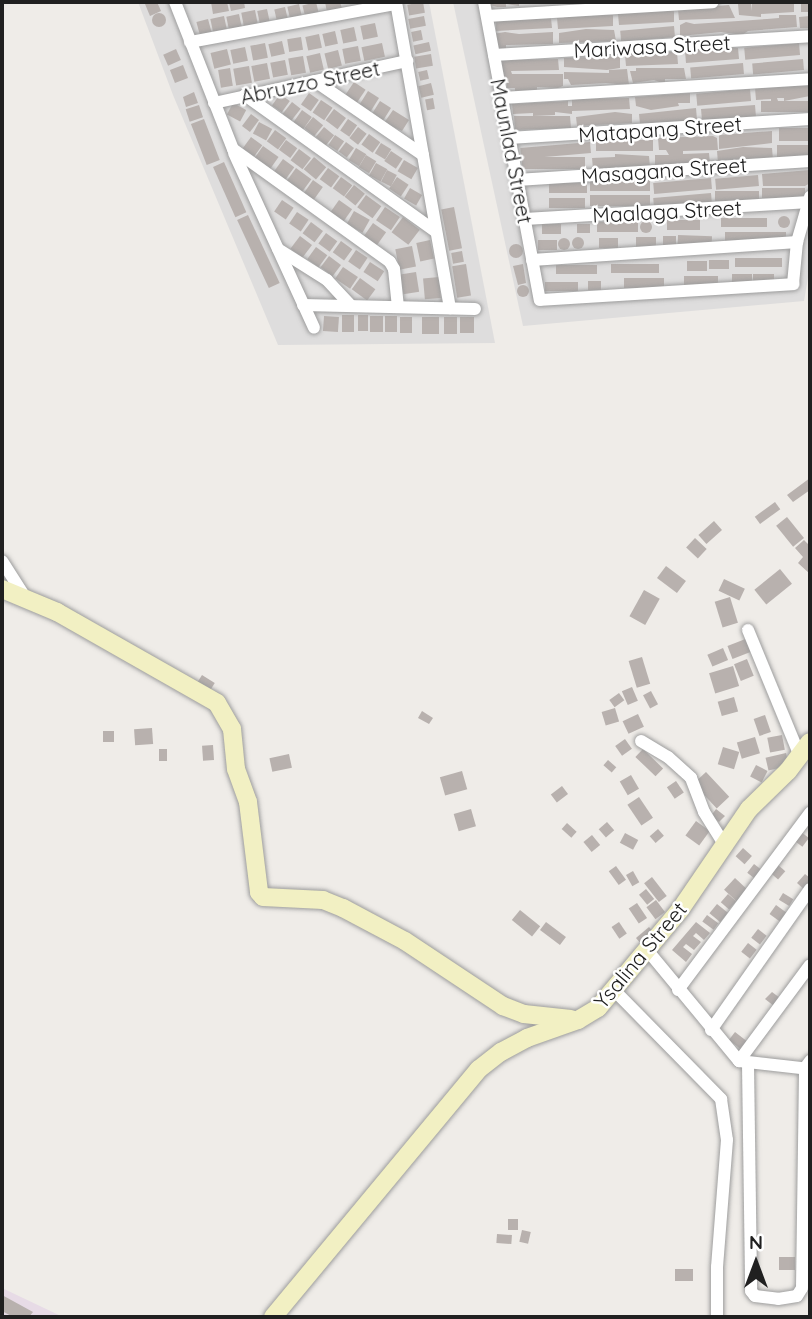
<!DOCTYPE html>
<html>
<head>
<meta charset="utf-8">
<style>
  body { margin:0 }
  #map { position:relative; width:812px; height:1319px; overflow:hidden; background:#efece8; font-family:Quicksand,sans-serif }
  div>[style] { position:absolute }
  .residential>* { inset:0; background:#dedddd }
  .industrial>* { inset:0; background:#e7dbe6 }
  .building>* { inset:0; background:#b8b1ae; transform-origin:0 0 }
  .round { border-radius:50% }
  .roads { filter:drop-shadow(0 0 2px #9d9d9d) drop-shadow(0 0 2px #9d9d9d) }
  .street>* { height:12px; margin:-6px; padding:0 6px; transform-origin:6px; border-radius:6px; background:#fff }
  .secondary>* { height:18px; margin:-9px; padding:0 9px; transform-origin:9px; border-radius:9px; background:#f2f0c3 }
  span { translate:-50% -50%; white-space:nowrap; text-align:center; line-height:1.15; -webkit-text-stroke:5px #fff; paint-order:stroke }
  .street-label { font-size:21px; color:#202020 }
  .frame { position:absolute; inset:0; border:4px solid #202020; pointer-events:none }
  .north { position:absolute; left:721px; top:1228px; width:70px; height:70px; -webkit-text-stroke:5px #fff; paint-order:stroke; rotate:0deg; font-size:19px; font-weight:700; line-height:28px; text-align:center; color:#202020 }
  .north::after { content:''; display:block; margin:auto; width:24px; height:32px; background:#202020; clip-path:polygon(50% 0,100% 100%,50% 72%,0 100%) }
</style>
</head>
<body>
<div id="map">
  <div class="residential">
    <i style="clip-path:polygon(138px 2px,429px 2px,495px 343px,278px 345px,173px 95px)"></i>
    <i style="clip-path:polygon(453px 2px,810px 2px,810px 266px,804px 301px,523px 326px)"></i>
  </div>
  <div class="industrial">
    <i style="clip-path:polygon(2px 1288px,63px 1317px,2px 1317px)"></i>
  </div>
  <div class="building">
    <i style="clip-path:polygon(157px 2px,161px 11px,150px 16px,145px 4px)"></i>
    <i style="clip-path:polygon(211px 2px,227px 2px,229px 11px,213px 14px)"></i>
    <i style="clip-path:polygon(229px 2px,244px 2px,245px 8px,231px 11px)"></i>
    <i style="left:316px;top:2px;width:12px;height:14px;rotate:76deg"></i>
    <i style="clip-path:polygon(325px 2px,340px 2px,342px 9px,327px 12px)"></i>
    <i style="left:423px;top:2px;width:11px;height:16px;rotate:80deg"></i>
    <i style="clip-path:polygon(490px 2px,519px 2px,519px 6px,506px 4px,506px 7px,497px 7px,490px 5px)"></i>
    <i style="clip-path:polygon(752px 2px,794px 3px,794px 12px,761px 14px,761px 17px,739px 15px,738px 4px,751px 3px,752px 11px)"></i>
    <i style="left:801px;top:2px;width:9px;height:10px"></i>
    <i style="left:299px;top:4px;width:13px;height:12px;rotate:77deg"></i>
    <i style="clip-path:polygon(729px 5px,735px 18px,679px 20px,678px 9px)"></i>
    <i style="left:285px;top:7px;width:13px;height:11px;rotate:77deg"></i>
    <i style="left:267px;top:9px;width:14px;height:10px;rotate:78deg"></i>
    <i style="clip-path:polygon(665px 9px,674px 11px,674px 22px,619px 25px,618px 14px)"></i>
    <i style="left:255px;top:10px;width:15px;height:14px;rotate:79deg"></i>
    <i class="round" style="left:152px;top:13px;width:14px;height:14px"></i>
    <i style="clip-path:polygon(592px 13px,613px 15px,613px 26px,558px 29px,557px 18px,564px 18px,564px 14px,592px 16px)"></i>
    <i style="left:239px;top:14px;width:14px;height:13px;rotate:78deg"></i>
    <i style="clip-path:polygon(779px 15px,796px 15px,797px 27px,748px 31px,742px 35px,721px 32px,680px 36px,680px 25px,686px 22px,694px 24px,767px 19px,779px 18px)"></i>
    <i style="left:224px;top:16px;width:14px;height:14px;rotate:78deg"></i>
    <i style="left:424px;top:16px;width:10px;height:16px;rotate:79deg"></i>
    <i style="clip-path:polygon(810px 16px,810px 28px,800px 28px,799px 17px)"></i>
    <i style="clip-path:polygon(551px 18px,552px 28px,496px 31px,496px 19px)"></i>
    <i style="left:208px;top:19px;width:16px;height:12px;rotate:75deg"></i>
    <i style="left:375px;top:23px;width:14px;height:15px;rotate:78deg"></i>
    <i style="left:674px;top:26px;width:11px;height:54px;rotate:85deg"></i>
    <i style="left:354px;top:27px;width:14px;height:14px;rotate:78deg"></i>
    <i style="clip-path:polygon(586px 29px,614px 30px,616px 41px,559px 43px,559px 33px)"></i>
    <i style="left:421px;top:30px;width:10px;height:10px;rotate:79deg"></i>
    <i style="left:335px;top:31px;width:13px;height:13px;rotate:77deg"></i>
    <i style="clip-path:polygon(505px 32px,519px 34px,553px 32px,553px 44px,506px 45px,506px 49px,498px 49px,493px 34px)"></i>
    <i style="left:319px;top:34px;width:14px;height:14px;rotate:78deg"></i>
    <i style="left:301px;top:37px;width:13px;height:14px;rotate:81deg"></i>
    <i style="left:282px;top:41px;width:13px;height:14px;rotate:77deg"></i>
    <i style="left:429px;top:42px;width:9px;height:16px;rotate:77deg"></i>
    <i style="left:265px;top:43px;width:15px;height:15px;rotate:79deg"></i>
    <i style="left:382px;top:43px;width:14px;height:21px;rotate:78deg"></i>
    <i style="left:799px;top:43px;width:12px;height:55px;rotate:85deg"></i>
    <i style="left:358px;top:46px;width:15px;height:16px;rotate:79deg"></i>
    <i style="left:245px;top:47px;width:14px;height:15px;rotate:78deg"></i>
    <i style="clip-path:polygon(730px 47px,738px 48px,739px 59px,686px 63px,685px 51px)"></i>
    <i style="left:176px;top:49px;width:12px;height:14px;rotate:66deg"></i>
    <i style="left:227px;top:49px;width:16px;height:17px;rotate:76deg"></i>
    <i style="left:338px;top:50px;width:16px;height:14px;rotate:76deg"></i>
    <i style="clip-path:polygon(663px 52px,677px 52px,678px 64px,626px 66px,625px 55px)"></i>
    <i style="left:320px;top:53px;width:17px;height:14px;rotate:77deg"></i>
    <i style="left:431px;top:54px;width:12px;height:17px;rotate:81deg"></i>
    <i style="left:303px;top:56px;width:17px;height:15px;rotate:80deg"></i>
    <i style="clip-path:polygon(620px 56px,620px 68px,607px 70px,564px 67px,564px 58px)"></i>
    <i style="clip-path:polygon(558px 59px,559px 70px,511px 71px,512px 74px,563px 74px,563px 86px,558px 88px,537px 87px,537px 90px,515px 91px,515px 88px,507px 88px,507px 82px,501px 82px,502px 60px)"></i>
    <i style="left:803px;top:59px;width:11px;height:51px;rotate:85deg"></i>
    <i style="left:285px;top:60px;width:15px;height:15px;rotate:79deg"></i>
    <i style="left:267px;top:63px;width:16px;height:16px;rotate:79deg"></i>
    <i style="left:743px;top:63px;width:11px;height:53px;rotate:85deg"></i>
    <i style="left:183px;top:65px;width:14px;height:14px;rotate:69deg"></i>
    <i style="left:249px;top:66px;width:17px;height:16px;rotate:80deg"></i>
    <i style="left:230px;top:68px;width:18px;height:12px;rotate:81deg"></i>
    <i style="clip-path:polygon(636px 68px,684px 68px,686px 79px,665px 79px,665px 84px,654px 80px,633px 83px,630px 71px,636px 71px)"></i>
    <i style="clip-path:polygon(627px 69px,629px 85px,606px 83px,571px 85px,568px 79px,564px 79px,564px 72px,609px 73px,609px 70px)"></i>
    <i style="left:427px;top:70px;width:9px;height:9px;rotate:77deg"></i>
    <i style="left:354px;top:82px;width:14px;height:16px;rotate:34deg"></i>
    <i style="left:431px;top:83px;width:12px;height:13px;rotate:76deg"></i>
    <i style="clip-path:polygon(810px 84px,810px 96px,784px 101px,784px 98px,777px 98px,778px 101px,771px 102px,771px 99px,756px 100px,755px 88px)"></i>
    <i style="left:750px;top:89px;width:12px;height:54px;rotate:85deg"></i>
    <i style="left:368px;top:91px;width:13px;height:16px;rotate:32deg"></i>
    <i style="clip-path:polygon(194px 92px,198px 103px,186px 107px,183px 97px)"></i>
    <i style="left:309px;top:93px;width:12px;height:14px;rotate:35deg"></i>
    <i style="clip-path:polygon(690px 93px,690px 103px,678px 103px,679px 106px,651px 110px,636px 106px,635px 97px)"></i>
    <i style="left:280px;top:94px;width:12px;height:14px;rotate:35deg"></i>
    <i style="left:433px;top:98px;width:11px;height:8px;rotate:80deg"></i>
    <i style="clip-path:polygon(629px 98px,630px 109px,572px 111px,572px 114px,555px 112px,555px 115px,533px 116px,533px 113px,513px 114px,512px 104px,568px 101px,568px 106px,572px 106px,572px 99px)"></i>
    <i style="left:321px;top:100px;width:14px;height:15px;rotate:34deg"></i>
    <i style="left:380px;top:101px;width:13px;height:17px;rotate:32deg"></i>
    <i style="left:810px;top:101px;width:11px;height:49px;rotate:90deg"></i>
    <i style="left:292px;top:102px;width:11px;height:15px;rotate:38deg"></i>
    <i style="left:233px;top:103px;width:15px;height:13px;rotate:28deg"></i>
    <i style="left:199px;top:105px;width:13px;height:14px;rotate:72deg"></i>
    <i style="clip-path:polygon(755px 105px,756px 117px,730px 118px,731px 121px,702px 120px,701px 109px)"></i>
    <i style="clip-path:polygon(696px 108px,697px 120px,640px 124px,639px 114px)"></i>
    <i style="left:334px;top:109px;width:15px;height:14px;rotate:37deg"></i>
    <i style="left:302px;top:110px;width:12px;height:15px;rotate:35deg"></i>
    <i style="clip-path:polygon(393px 110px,409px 120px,402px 131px,384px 123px)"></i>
    <i style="clip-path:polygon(615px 112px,632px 114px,632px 123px,577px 126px,576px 117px)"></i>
    <i style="left:251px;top:114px;width:10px;height:15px;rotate:37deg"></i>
    <i style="clip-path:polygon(514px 116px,570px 116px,571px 128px,515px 130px)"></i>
    <i style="left:313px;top:117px;width:13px;height:14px;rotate:39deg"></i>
    <i style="left:204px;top:119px;width:44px;height:14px;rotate:69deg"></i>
    <i style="left:348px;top:119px;width:11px;height:14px;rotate:34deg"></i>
    <i style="left:259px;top:122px;width:15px;height:13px;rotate:28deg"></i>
    <i style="left:324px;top:127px;width:13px;height:13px;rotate:39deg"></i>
    <i style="left:358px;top:127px;width:11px;height:14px;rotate:38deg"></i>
    <i style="left:810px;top:128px;width:13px;height:31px;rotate:90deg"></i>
    <i style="left:275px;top:130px;width:14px;height:14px;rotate:36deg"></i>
    <i style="clip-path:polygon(772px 131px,772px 143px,719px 149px,719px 135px)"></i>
    <i style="left:369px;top:134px;width:14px;height:13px;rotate:36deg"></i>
    <i style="left:335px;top:135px;width:11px;height:12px;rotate:34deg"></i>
    <i style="clip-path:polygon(713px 136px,717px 138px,718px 150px,683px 151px,683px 154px,709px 153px,710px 164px,655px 167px,655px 155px,669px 155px,666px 150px,659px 150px,658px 138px)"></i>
    <i style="left:251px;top:137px;width:14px;height:14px;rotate:36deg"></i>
    <i style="left:286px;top:140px;width:14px;height:12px;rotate:36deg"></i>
    <i style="left:653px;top:140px;width:11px;height:57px;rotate:90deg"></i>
    <i style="left:346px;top:142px;width:10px;height:12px;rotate:37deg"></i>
    <i style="left:590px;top:142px;width:11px;height:70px;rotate:85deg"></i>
    <i style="left:381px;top:143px;width:12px;height:12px;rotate:31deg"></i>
    <i style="left:810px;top:145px;width:12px;height:33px;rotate:90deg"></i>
    <i style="left:263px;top:146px;width:19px;height:16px;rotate:35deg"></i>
    <i style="clip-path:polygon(743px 147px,772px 148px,773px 160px,718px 163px,717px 151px)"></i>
    <i style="left:356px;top:148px;width:12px;height:14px;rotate:31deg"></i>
    <i style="left:299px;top:149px;width:15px;height:14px;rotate:37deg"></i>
    <i style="left:391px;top:151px;width:14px;height:12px;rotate:34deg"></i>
    <i style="clip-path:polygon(615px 154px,649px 156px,650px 167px,593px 169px,592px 158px,615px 157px)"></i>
    <i style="left:366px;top:155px;width:12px;height:14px;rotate:31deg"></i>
    <i style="left:314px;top:157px;width:16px;height:16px;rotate:40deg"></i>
    <i style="left:585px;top:157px;width:12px;height:63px;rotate:90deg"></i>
    <i style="left:283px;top:159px;width:14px;height:16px;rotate:36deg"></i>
    <i style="left:404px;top:160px;width:16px;height:13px;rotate:30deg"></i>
    <i style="left:224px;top:162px;width:55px;height:12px;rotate:66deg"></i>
    <i style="left:376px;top:163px;width:13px;height:14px;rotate:29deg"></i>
    <i style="left:296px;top:168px;width:19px;height:16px;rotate:36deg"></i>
    <i style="left:328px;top:168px;width:14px;height:14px;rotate:36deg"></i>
    <i style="left:387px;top:170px;width:11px;height:13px;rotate:27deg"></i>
    <i style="clip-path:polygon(810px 170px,810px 183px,805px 186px,763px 186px,762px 174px)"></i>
    <i style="left:758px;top:175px;width:11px;height:43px;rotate:85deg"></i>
    <i style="left:341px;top:177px;width:14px;height:14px;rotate:36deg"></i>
    <i style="left:397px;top:177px;width:14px;height:14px;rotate:34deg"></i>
    <i style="left:711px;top:178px;width:11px;height:58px;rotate:85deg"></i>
    <i style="left:313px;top:180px;width:12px;height:17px;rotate:35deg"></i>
    <i style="left:650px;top:180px;width:11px;height:60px;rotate:90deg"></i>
    <i style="left:549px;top:183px;width:38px;height:10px"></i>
    <i style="left:354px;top:185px;width:14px;height:15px;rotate:39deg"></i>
    <i style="left:410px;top:188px;width:14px;height:12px;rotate:30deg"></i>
    <i style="left:805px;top:188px;width:10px;height:43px;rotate:90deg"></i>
    <i style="left:759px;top:191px;width:10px;height:44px;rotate:90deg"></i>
    <i style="left:711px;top:193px;width:11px;height:58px;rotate:85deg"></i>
    <i style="left:366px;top:195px;width:19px;height:15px;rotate:36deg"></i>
    <i style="left:650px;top:195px;width:11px;height:60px;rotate:90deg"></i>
    <i style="left:549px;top:198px;width:36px;height:10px"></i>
    <i style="left:282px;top:200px;width:14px;height:14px;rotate:34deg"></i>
    <i style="left:339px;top:200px;width:16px;height:16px;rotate:35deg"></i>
    <i style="left:385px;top:207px;width:18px;height:16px;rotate:34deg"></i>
    <i style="left:454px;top:207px;width:42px;height:13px;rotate:79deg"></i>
    <i style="left:354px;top:211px;width:18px;height:15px;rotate:29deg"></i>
    <i style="left:297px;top:212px;width:14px;height:14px;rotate:34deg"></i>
    <i style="left:248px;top:215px;width:75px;height:12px;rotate:65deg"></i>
    <i class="round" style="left:778px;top:216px;width:12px;height:12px"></i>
    <i style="left:403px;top:217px;width:21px;height:19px;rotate:37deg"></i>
    <i style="left:767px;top:218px;width:9px;height:46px;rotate:90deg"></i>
    <i style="left:700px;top:220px;width:10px;height:33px;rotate:90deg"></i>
    <i class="round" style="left:640px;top:221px;width:12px;height:12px"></i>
    <i style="left:311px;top:222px;width:15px;height:14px;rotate:37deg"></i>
    <i style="left:638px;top:222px;width:10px;height:41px;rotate:90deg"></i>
    <i style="left:373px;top:223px;width:16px;height:17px;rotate:35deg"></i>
    <i style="left:561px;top:224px;width:10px;height:19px;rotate:90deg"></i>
    <i style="left:577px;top:224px;width:13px;height:9px"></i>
    <i style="left:786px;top:232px;width:9px;height:61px;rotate:90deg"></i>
    <i style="left:326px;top:233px;width:14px;height:13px;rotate:36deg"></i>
    <i style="left:678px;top:235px;width:34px;height:10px;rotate:2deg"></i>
    <i style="left:300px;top:236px;width:15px;height:16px;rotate:37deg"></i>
    <i style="left:663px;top:236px;width:13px;height:10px"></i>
    <i class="round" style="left:572px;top:237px;width:12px;height:12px"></i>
    <i style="left:636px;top:237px;width:20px;height:10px"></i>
    <i class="round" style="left:558px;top:238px;width:12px;height:12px"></i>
    <i style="left:599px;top:238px;width:19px;height:10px"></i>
    <i style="left:430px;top:240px;width:19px;height:14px;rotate:78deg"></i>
    <i style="left:538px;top:240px;width:19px;height:10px"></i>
    <i style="left:341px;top:241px;width:14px;height:14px;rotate:36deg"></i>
    <i class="round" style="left:509px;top:244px;width:14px;height:14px"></i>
    <i style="left:412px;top:246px;width:21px;height:17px;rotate:79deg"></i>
    <i style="left:316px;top:247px;width:14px;height:15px;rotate:36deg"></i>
    <i style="left:356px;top:250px;width:14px;height:14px;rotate:34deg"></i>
    <i style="left:462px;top:251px;width:11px;height:11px;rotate:80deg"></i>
    <i style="left:329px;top:256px;width:15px;height:14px;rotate:37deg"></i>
    <i style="left:782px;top:258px;width:9px;height:47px;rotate:90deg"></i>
    <i style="left:729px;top:260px;width:9px;height:20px;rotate:90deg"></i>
    <i style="left:687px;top:261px;width:20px;height:10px"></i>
    <i style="left:370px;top:262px;width:17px;height:12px;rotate:33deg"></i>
    <i style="left:466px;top:264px;width:32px;height:14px;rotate:81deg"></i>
    <i style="clip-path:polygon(523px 264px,526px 283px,518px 285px,513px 266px)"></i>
    <i style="left:659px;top:264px;width:9px;height:48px;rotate:90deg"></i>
    <i style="left:597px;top:265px;width:9px;height:41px;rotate:90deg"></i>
    <i style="left:343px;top:267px;width:18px;height:14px;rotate:34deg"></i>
    <i style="left:416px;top:272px;width:20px;height:16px;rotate:81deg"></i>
    <i style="left:752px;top:274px;width:10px;height:20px;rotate:90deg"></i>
    <i style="left:753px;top:274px;width:21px;height:10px"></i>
    <i style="left:684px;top:276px;width:34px;height:10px"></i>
    <i style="left:439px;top:277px;width:21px;height:16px;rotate:85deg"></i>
    <i style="left:360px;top:278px;width:19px;height:14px;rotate:36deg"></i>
    <i style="left:664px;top:278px;width:10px;height:40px;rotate:90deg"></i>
    <i style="left:588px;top:281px;width:13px;height:9px"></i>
    <i style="left:545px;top:282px;width:33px;height:9px"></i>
    <i class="round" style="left:517px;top:285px;width:12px;height:12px"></i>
    <i style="left:342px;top:315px;width:12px;height:17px"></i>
    <i style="left:358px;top:315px;width:10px;height:16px"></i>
    <i style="left:324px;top:316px;width:15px;height:15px;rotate:4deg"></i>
    <i style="left:370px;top:316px;width:13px;height:16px"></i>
    <i style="left:385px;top:316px;width:12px;height:16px"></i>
    <i style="left:400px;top:317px;width:12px;height:16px"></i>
    <i style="left:422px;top:317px;width:17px;height:17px"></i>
    <i style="left:444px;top:317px;width:13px;height:17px"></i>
    <i style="left:460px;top:317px;width:14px;height:16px"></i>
    <i style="clip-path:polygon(810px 478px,810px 490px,793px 502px,787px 495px)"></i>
    <i style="left:775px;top:502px;width:9px;height:25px;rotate:54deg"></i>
    <i style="left:787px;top:517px;width:27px;height:14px;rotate:51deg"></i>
    <i style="left:714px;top:521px;width:12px;height:21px;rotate:48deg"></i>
    <i style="left:695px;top:538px;width:16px;height:13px;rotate:43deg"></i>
    <i style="clip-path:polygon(804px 540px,810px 546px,810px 574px,798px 563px,803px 557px,795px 548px)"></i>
    <i style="left:666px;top:566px;width:25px;height:15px;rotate:37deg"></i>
    <i style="left:780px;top:569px;width:19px;height:33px;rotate:51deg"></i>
    <i style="left:724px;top:579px;width:23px;height:13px;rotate:25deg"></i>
    <i style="left:644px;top:590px;width:18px;height:30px;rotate:29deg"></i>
    <i style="left:730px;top:597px;width:27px;height:16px;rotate:73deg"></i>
    <i style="left:748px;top:638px;width:14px;height:22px;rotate:69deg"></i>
    <i style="left:723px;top:648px;width:13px;height:17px;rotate:67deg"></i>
    <i style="left:642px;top:657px;width:28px;height:14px;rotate:73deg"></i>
    <i style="left:747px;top:659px;width:18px;height:14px;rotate:68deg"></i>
    <i style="left:733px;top:666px;width:21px;height:25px;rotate:73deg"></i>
    <i style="left:202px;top:675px;width:15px;height:10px;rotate:32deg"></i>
    <i style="left:632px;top:687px;width:15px;height:11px;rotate:67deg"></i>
    <i style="left:651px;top:691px;width:15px;height:9px;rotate:62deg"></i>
    <i style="left:619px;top:693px;width:9px;height:12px;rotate:54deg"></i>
    <i style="left:734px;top:697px;width:15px;height:17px;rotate:74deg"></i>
    <i style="left:615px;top:708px;width:14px;height:14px;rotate:73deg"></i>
    <i style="clip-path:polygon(422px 711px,433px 718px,429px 724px,418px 718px)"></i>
    <i style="left:638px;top:714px;width:14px;height:17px;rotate:65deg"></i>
    <i style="left:765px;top:715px;width:18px;height:12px;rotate:71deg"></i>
    <i style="left:152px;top:728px;width:16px;height:18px;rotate:86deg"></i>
    <i style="left:114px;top:731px;width:11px;height:11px;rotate:90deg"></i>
    <i style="left:782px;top:735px;width:15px;height:15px;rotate:79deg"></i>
    <i style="left:755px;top:737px;width:17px;height:19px;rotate:73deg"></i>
    <i style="left:625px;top:739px;width:12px;height:12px;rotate:55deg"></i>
    <i style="left:213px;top:745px;width:15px;height:11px;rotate:86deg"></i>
    <i style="left:723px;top:747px;width:17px;height:18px;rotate:17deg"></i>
    <i style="left:159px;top:749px;width:8px;height:12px"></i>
    <i style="left:643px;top:749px;width:28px;height:11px;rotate:44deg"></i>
    <i style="left:786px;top:753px;width:13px;height:21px;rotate:77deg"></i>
    <i style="left:289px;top:754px;width:14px;height:20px;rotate:78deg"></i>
    <i style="left:608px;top:760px;width:11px;height:7px;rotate:41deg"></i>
    <i style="left:756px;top:765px;width:13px;height:13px;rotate:27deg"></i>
    <i style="left:462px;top:771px;width:19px;height:23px;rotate:74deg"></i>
    <i style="left:706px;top:772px;width:34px;height:17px;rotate:47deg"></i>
    <i style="left:631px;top:775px;width:16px;height:13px;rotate:60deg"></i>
    <i style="left:676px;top:781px;width:14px;height:11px;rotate:56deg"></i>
    <i style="left:562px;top:786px;width:10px;height:14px;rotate:53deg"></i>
    <i style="left:639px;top:797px;width:25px;height:14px;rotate:56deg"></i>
    <i style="left:471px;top:809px;width:18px;height:18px;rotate:74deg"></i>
    <i style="clip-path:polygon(716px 809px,725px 816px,719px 822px,711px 816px)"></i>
    <i style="left:696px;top:821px;width:17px;height:18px;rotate:36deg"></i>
    <i style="left:607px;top:822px;width:11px;height:11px;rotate:49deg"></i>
    <i style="left:567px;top:823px;width:13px;height:8px;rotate:42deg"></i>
    <i style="left:658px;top:829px;width:9px;height:11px;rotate:49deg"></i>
    <i style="left:801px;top:832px;width:10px;height:11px;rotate:37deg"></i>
    <i style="left:625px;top:833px;width:15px;height:11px;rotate:28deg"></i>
    <i style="left:592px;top:835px;width:13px;height:11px;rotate:51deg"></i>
    <i style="left:743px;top:848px;width:12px;height:11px;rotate:42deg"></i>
    <i style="left:754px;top:864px;width:11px;height:11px;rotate:38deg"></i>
    <i style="left:777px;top:864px;width:11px;height:11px;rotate:41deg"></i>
    <i style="left:616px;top:866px;width:17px;height:9px;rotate:54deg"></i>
    <i style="left:633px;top:871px;width:13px;height:8px;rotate:61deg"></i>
    <i style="clip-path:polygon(805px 874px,810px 878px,806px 891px,797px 883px)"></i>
    <i style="left:652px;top:877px;width:24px;height:10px;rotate:52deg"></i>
    <i style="left:735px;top:878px;width:18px;height:16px;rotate:43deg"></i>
    <i style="left:646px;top:889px;width:13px;height:9px;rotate:51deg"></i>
    <i style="left:783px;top:893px;width:12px;height:8px;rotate:31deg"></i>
    <i style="left:728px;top:894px;width:11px;height:11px;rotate:41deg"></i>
    <i style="left:656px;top:900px;width:15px;height:12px;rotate:53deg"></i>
    <i style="left:637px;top:903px;width:18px;height:10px;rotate:56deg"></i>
    <i style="left:717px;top:904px;width:14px;height:12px;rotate:39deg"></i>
    <i style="left:776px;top:905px;width:14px;height:11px;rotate:36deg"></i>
    <i style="left:520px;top:910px;width:26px;height:13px;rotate:39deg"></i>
    <i style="left:707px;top:915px;width:14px;height:8px;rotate:36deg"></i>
    <i style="left:546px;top:922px;width:25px;height:10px;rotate:37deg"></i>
    <i style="left:619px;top:922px;width:14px;height:9px;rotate:56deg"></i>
    <i style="clip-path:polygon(696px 922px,710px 933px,704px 940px,696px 933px,693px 936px,701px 942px,694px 950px,686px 944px,683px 947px,692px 954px,686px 962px,672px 950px)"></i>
    <i style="left:649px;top:927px;width:8px;height:17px;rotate:50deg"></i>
    <i style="left:758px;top:929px;width:11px;height:11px;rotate:38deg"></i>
    <i style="left:748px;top:943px;width:11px;height:11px;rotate:38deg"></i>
    <i style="clip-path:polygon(772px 992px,780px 998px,774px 1006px,765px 999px)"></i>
    <i style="left:735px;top:1032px;width:16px;height:10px;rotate:38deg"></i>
    <i style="left:508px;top:1219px;width:10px;height:11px"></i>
    <i style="left:522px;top:1230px;width:9px;height:12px;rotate:13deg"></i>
    <i style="left:497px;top:1234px;width:15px;height:9px;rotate:4deg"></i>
    <i style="left:779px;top:1257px;width:16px;height:13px"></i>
    <i style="left:675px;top:1269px;width:18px;height:12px"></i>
    <i style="clip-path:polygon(2px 1295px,33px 1312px,29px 1317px,13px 1317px,2px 1311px)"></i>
  </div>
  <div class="roads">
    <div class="street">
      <i style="left:175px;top:2px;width:158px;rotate:68.5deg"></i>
      <i style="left:233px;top:149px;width:193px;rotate:35.7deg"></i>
      <i style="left:390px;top:262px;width:8px;rotate:60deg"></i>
      <i style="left:394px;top:269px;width:38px;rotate:84deg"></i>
      <i style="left:396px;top:2px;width:311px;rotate:80deg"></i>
      <i style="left:484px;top:2px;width:303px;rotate:79.4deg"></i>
      <i style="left:540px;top:300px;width:254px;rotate:-3.6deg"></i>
      <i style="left:793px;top:284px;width:42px;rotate:-84.6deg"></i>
      <i style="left:797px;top:242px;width:47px;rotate:-73.9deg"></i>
      <i style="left:487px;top:16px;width:226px;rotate:-3.5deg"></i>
      <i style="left:190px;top:42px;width:209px;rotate:-10.5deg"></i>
      <i style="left:494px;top:55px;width:317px;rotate:-3.4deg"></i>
      <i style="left:315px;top:81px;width:131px;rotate:34.4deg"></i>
      <i style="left:245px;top:95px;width:234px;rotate:35.6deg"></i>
      <i style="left:502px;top:98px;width:309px;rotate:-3.5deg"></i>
      <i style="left:214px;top:103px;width:198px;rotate:-12.3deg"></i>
      <i style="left:509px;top:138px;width:302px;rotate:-3.6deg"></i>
      <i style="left:234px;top:153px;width:192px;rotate:65.4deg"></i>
      <i style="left:517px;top:180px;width:294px;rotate:-3.7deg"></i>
      <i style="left:525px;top:219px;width:285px;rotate:-3.4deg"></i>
      <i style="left:278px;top:249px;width:58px;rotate:32.3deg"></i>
      <i style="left:327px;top:280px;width:35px;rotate:47deg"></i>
      <i style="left:532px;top:260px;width:266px;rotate:-3.9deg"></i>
      <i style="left:303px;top:305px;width:172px;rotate:1.3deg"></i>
      <i style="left:2px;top:561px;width:43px;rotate:57.4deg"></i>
      <i style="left:748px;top:630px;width:134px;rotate:67.6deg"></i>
      <i style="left:641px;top:741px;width:31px;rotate:31deg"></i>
      <i style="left:668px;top:757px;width:31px;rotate:42deg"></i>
      <i style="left:691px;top:778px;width:36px;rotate:69deg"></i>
      <i style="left:704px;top:812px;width:38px;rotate:58deg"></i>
      <i style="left:648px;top:951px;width:143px;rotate:50.4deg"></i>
      <i style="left:739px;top:1061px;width:71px;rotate:6.4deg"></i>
      <i style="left:612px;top:988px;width:156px;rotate:45.5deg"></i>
      <i style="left:721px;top:1099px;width:41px;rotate:81.7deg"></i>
      <i style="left:727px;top:1140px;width:127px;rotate:94.5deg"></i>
      <i style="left:717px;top:1267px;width:50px;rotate:90deg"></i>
      <i style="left:678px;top:990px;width:221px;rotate:-53.3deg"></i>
      <i style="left:711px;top:1030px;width:172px;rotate:-54.9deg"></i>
      <i style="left:739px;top:1061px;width:119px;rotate:-53.5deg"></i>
      <i style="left:748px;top:1064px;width:227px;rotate:89.2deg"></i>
      <i style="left:751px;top:1291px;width:6px;rotate:51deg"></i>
      <i style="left:755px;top:1296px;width:23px;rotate:7deg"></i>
      <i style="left:778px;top:1299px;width:19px;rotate:-9deg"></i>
      <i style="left:797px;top:1296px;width:9px;rotate:-58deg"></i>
      <i style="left:802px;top:1288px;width:220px;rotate:-89.2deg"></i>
      <i style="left:805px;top:1068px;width:9px;rotate:-54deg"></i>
    </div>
    <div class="secondary">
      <i style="left:2px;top:589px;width:60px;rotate:22.7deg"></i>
      <i style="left:57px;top:612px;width:184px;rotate:29.6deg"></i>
      <i style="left:217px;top:703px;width:30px;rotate:60deg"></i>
      <i style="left:232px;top:729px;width:40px;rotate:84.3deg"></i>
      <i style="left:236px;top:769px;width:35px;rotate:70deg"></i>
      <i style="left:248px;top:802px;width:91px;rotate:83deg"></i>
      <i style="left:259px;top:892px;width:6px;rotate:51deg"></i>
      <i style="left:263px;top:897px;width:60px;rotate:2.9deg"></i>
      <i style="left:323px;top:900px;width:22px;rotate:22deg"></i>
      <i style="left:343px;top:908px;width:70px;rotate:28deg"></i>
      <i style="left:405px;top:941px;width:118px;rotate:33.6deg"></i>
      <i style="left:503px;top:1006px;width:22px;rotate:21deg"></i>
      <i style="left:524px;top:1014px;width:47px;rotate:6.1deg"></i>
      <i style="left:273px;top:1317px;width:322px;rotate:-50.3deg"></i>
      <i style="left:479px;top:1069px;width:28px;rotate:-38deg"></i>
      <i style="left:501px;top:1052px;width:30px;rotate:-28deg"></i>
      <i style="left:527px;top:1038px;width:54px;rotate:-19.4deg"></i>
      <i style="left:578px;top:1020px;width:23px;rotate:-31deg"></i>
      <i style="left:598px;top:1008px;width:128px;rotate:-50.1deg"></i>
      <i style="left:680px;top:910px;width:122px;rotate:-55.7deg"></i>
      <i style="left:749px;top:809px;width:54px;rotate:-44.3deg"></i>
      <i style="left:788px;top:771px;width:36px;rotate:-53deg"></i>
    </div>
  </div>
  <div class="street-label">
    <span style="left:652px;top:46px;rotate:-3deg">Mariwasa Street</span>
    <span style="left:310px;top:82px;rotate:-12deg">Abruzzo Street</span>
    <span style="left:660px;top:129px;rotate:-4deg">Matapang Street</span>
    <span style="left:512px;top:151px;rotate:79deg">Maunlad Street</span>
    <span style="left:664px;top:170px;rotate:-4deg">Masagana Street</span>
    <span style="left:667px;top:211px;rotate:-3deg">Maalaga Street</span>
    <span style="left:640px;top:955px;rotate:-50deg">Ysalina Street</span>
  </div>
  <div class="frame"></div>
  <div class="north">N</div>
</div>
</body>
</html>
